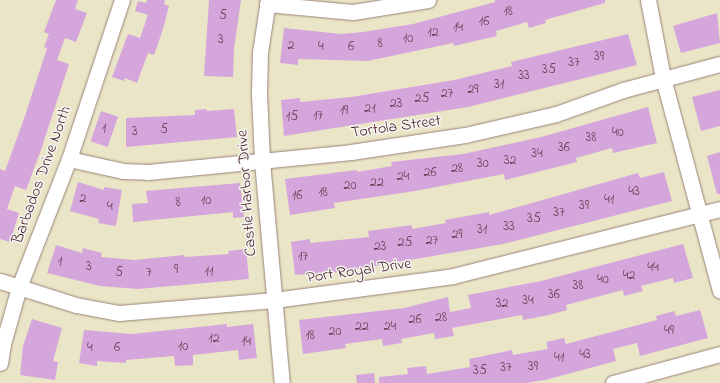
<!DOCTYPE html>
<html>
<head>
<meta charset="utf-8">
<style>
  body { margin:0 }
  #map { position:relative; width:720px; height:383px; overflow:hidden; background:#ebe5c7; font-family:"Indie Flower",sans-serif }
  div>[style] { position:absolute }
  .building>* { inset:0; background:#d5a6dc; transform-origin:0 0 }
  .roads { filter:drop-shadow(0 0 1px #9a8279) drop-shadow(0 0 1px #9a8279) }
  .minor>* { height:15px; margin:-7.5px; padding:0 7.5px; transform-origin:7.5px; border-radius:7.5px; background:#fff }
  span { translate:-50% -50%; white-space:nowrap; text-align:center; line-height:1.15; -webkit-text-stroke:3px #f6f6f2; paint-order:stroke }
  .number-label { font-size:14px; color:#6d4157 }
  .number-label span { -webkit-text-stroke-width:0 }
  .street-label { font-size:16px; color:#4a1f2b }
</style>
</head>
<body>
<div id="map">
  <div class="building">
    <i style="clip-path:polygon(56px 0,78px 0,75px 9px,87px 13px,76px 42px,65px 38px,57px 60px,69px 64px,42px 147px,26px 190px,15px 186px,7px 209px,19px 213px,10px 242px,0 239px,0 169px,5px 171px,25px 116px,47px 48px,44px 47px,49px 34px,44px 32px)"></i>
    <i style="clip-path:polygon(147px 0,165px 0,164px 4px,169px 6px,163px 29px,154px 55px,148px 53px,137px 83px,125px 78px,124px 81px,112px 77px,128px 34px,140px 38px,148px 15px,135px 11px,138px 1px,146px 3px)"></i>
    <i style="clip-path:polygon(209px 0,241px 0,234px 49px,233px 77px,204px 76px)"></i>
    <i style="clip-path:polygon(495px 0,605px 0,605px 3px,545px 20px,546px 23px,529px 28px,527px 22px,496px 31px,497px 36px,454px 46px,453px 43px,368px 61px,298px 59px,298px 65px,280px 63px,284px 28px,341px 34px,363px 32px,413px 24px,495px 2px)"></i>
    <i style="clip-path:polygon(717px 13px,720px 43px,681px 53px,673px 26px)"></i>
    <i style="clip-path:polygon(628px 34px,637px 65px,468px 107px,284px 136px,281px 100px,300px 98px,300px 102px,351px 97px,454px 80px,512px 66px,511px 62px)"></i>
    <i style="clip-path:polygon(720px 90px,720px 126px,701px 131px,692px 97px)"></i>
    <i style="clip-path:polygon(648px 107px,657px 143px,613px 153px,612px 148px,576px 158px,577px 162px,505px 180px,504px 174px,415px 191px,334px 203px,335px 208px,290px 215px,285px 179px,357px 170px,357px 172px,392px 166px,391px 162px,463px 154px,541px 137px)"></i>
    <i style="clip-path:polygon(206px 109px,207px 111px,234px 109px,237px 137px,126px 147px,126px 118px,195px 115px,195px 110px)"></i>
    <i style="left:101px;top:111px;width:18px;height:32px;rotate:19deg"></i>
    <i style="clip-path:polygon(720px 152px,720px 194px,717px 194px,707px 156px)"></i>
    <i style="clip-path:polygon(664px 172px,672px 201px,503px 244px,340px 272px,295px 275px,291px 242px,310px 239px,310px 243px,369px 237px,368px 231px,412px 225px,412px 229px,446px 223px,445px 220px,489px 212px,489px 215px,638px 173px,640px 178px)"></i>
    <i style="clip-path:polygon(78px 182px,104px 190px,104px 187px,122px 190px,116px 226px,98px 223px,99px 219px,70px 211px)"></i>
    <i style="clip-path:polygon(240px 183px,244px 217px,233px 218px,233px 212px,133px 222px,132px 204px,148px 203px,146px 191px)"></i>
    <i style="clip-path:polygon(683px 244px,693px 278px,674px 283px,673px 278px,641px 286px,643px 291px,624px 296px,623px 290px,566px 305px,567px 310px,549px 315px,523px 320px,522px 315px,452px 328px,454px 336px,435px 339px,434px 333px,401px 339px,402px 343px,383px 346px,382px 339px,345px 344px,346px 348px,303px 354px,299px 320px,404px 308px,448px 297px,450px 312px,471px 308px,468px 295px,541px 281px)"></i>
    <i style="clip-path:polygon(56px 245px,82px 253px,83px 248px,102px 253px,101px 257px,135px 260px,184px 255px,185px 257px,229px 254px,228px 251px,246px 249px,249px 279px,138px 289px,100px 286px,47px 273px)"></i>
    <i style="clip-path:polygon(700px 310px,708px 338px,640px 356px,637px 343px,613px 349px,616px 361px,545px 380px,526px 383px,379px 383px,379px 377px,408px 374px,407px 368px,426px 366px,427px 374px,470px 367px,469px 359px,512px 350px,513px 355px,548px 349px,546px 342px,564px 338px,566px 344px,657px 320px,656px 316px,674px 311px,676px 316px)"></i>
    <i style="clip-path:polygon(32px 319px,62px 328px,53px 361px,58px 362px,55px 380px,20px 375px,23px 346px)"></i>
    <i style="clip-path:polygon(227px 324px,227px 327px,253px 324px,257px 358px,239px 360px,238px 350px,193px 355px,193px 365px,175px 366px,174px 356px,126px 360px,126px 363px,97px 361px,97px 366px,79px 363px,84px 330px,132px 334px)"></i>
    <i style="clip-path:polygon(374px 373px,375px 383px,357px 383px,356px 375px)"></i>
  </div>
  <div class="roads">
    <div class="minor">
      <i style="left:268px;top:0;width:53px;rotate:98.7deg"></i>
      <i style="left:260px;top:52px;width:42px;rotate:91.4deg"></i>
      <i style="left:259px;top:94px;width:67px;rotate:87.4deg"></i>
      <i style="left:262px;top:161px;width:223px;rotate:84.9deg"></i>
      <i style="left:648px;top:0;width:79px;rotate:79.1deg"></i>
      <i style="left:663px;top:78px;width:220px;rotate:75deg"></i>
      <i style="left:267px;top:4px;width:86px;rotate:5.3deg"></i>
      <i style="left:353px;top:12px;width:76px;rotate:-9.1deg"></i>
      <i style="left:69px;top:159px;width:55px;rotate:12.5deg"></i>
      <i style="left:123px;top:171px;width:25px;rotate:2deg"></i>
      <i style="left:148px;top:172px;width:204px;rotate:-5.6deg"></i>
      <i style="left:351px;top:152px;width:115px;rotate:-8.5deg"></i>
      <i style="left:465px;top:135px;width:93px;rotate:-13deg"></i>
      <i style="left:556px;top:114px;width:71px;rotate:-19.7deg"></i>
      <i style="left:623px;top:90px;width:100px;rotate:-15deg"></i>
      <i style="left:0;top:281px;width:80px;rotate:17.5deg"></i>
      <i style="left:76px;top:305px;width:44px;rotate:10.5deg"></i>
      <i style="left:119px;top:313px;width:156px;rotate:-4.8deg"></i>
      <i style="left:274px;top:300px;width:181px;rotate:-7.6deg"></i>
      <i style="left:453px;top:276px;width:275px;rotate:-14.1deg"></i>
      <i style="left:0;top:363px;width:19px;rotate:-81deg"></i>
      <i style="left:3px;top:344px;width:59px;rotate:-74.3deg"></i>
      <i style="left:19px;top:287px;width:137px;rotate:-68.7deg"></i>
      <i style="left:69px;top:159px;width:168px;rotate:-71.6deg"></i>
      <i style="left:613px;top:383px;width:111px;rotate:-15.2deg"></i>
    </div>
  </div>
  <div class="number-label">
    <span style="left:508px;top:12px">18</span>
    <span style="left:223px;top:16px">5</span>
    <span style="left:484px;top:22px">16</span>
    <span style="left:458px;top:28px">14</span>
    <span style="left:433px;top:33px">12</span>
    <span style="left:408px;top:39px">10</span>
    <span style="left:221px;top:40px">3</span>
    <span style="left:380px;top:44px">8</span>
    <span style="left:291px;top:46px">2</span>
    <span style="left:321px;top:47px">4</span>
    <span style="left:351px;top:47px">6</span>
    <span style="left:599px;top:57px">39</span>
    <span style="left:574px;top:63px">37</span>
    <span style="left:549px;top:70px">35</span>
    <span style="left:524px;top:76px">33</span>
    <span style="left:499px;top:85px">31</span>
    <span style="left:473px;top:90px">29</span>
    <span style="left:447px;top:94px">27</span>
    <span style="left:422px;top:99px">25</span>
    <span style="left:396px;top:104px">23</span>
    <span style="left:370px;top:109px">21</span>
    <span style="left:344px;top:111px">19</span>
    <span style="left:318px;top:116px">17</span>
    <span style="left:292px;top:117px">15</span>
    <span style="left:104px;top:129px">1</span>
    <span style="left:164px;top:130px">5</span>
    <span style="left:135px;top:132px">3</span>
    <span style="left:618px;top:133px">40</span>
    <span style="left:591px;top:138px">38</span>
    <span style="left:564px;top:148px">36</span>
    <span style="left:537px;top:154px">34</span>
    <span style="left:510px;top:161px">32</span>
    <span style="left:483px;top:164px">30</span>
    <span style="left:457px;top:169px">28</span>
    <span style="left:430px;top:173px">26</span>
    <span style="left:403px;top:177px">24</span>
    <span style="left:377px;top:183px">22</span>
    <span style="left:350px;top:186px">20</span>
    <span style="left:634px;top:192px">43</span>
    <span style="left:323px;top:193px">18</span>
    <span style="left:297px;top:196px">16</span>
    <span style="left:83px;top:199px">2</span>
    <span style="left:609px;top:200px">41</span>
    <span style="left:206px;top:201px">10</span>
    <span style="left:178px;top:203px">8</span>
    <span style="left:584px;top:206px">39</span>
    <span style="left:110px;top:207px">4</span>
    <span style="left:559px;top:213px">37</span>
    <span style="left:534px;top:219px">35</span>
    <span style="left:509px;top:227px">33</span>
    <span style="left:482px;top:230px">31</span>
    <span style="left:457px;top:235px">29</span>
    <span style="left:432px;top:241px">27</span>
    <span style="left:405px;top:243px">25</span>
    <span style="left:380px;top:247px">23</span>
    <span style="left:303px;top:257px">17</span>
    <span style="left:60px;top:262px">1</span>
    <span style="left:89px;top:267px">3</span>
    <span style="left:653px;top:268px">44</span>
    <span style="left:176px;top:270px">9</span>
    <span style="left:209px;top:272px">11</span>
    <span style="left:119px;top:273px">5</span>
    <span style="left:149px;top:273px">7</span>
    <span style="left:629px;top:276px">42</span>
    <span style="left:603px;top:280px">40</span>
    <span style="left:578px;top:286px">38</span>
    <span style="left:554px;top:295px">36</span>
    <span style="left:528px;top:301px">34</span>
    <span style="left:502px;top:304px">32</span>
    <span style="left:441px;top:318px">28</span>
    <span style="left:415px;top:320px">26</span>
    <span style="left:362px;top:327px">22</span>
    <span style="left:390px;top:327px">24</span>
    <span style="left:669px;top:331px">49</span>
    <span style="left:335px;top:332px">20</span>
    <span style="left:310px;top:336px">18</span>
    <span style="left:214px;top:339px">12</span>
    <span style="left:246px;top:342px">14</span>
    <span style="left:183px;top:347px">10</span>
    <span style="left:90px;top:348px">4</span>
    <span style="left:117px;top:348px">6</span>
    <span style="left:585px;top:355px">43</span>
    <span style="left:559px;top:358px">41</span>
    <span style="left:533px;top:367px">39</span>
    <span style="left:506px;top:368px">37</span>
    <span style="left:480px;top:371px">35</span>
  </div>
  <div class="street-label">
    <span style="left:396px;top:127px;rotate:-8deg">Tortola Street</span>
    <span style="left:42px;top:175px;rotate:-70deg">Barbados Drive North</span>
    <span style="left:247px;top:193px;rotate:-94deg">Castle Harbor Drive</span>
    <span style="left:359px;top:271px;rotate:-8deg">Port Royal Drive</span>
  </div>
</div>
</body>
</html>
